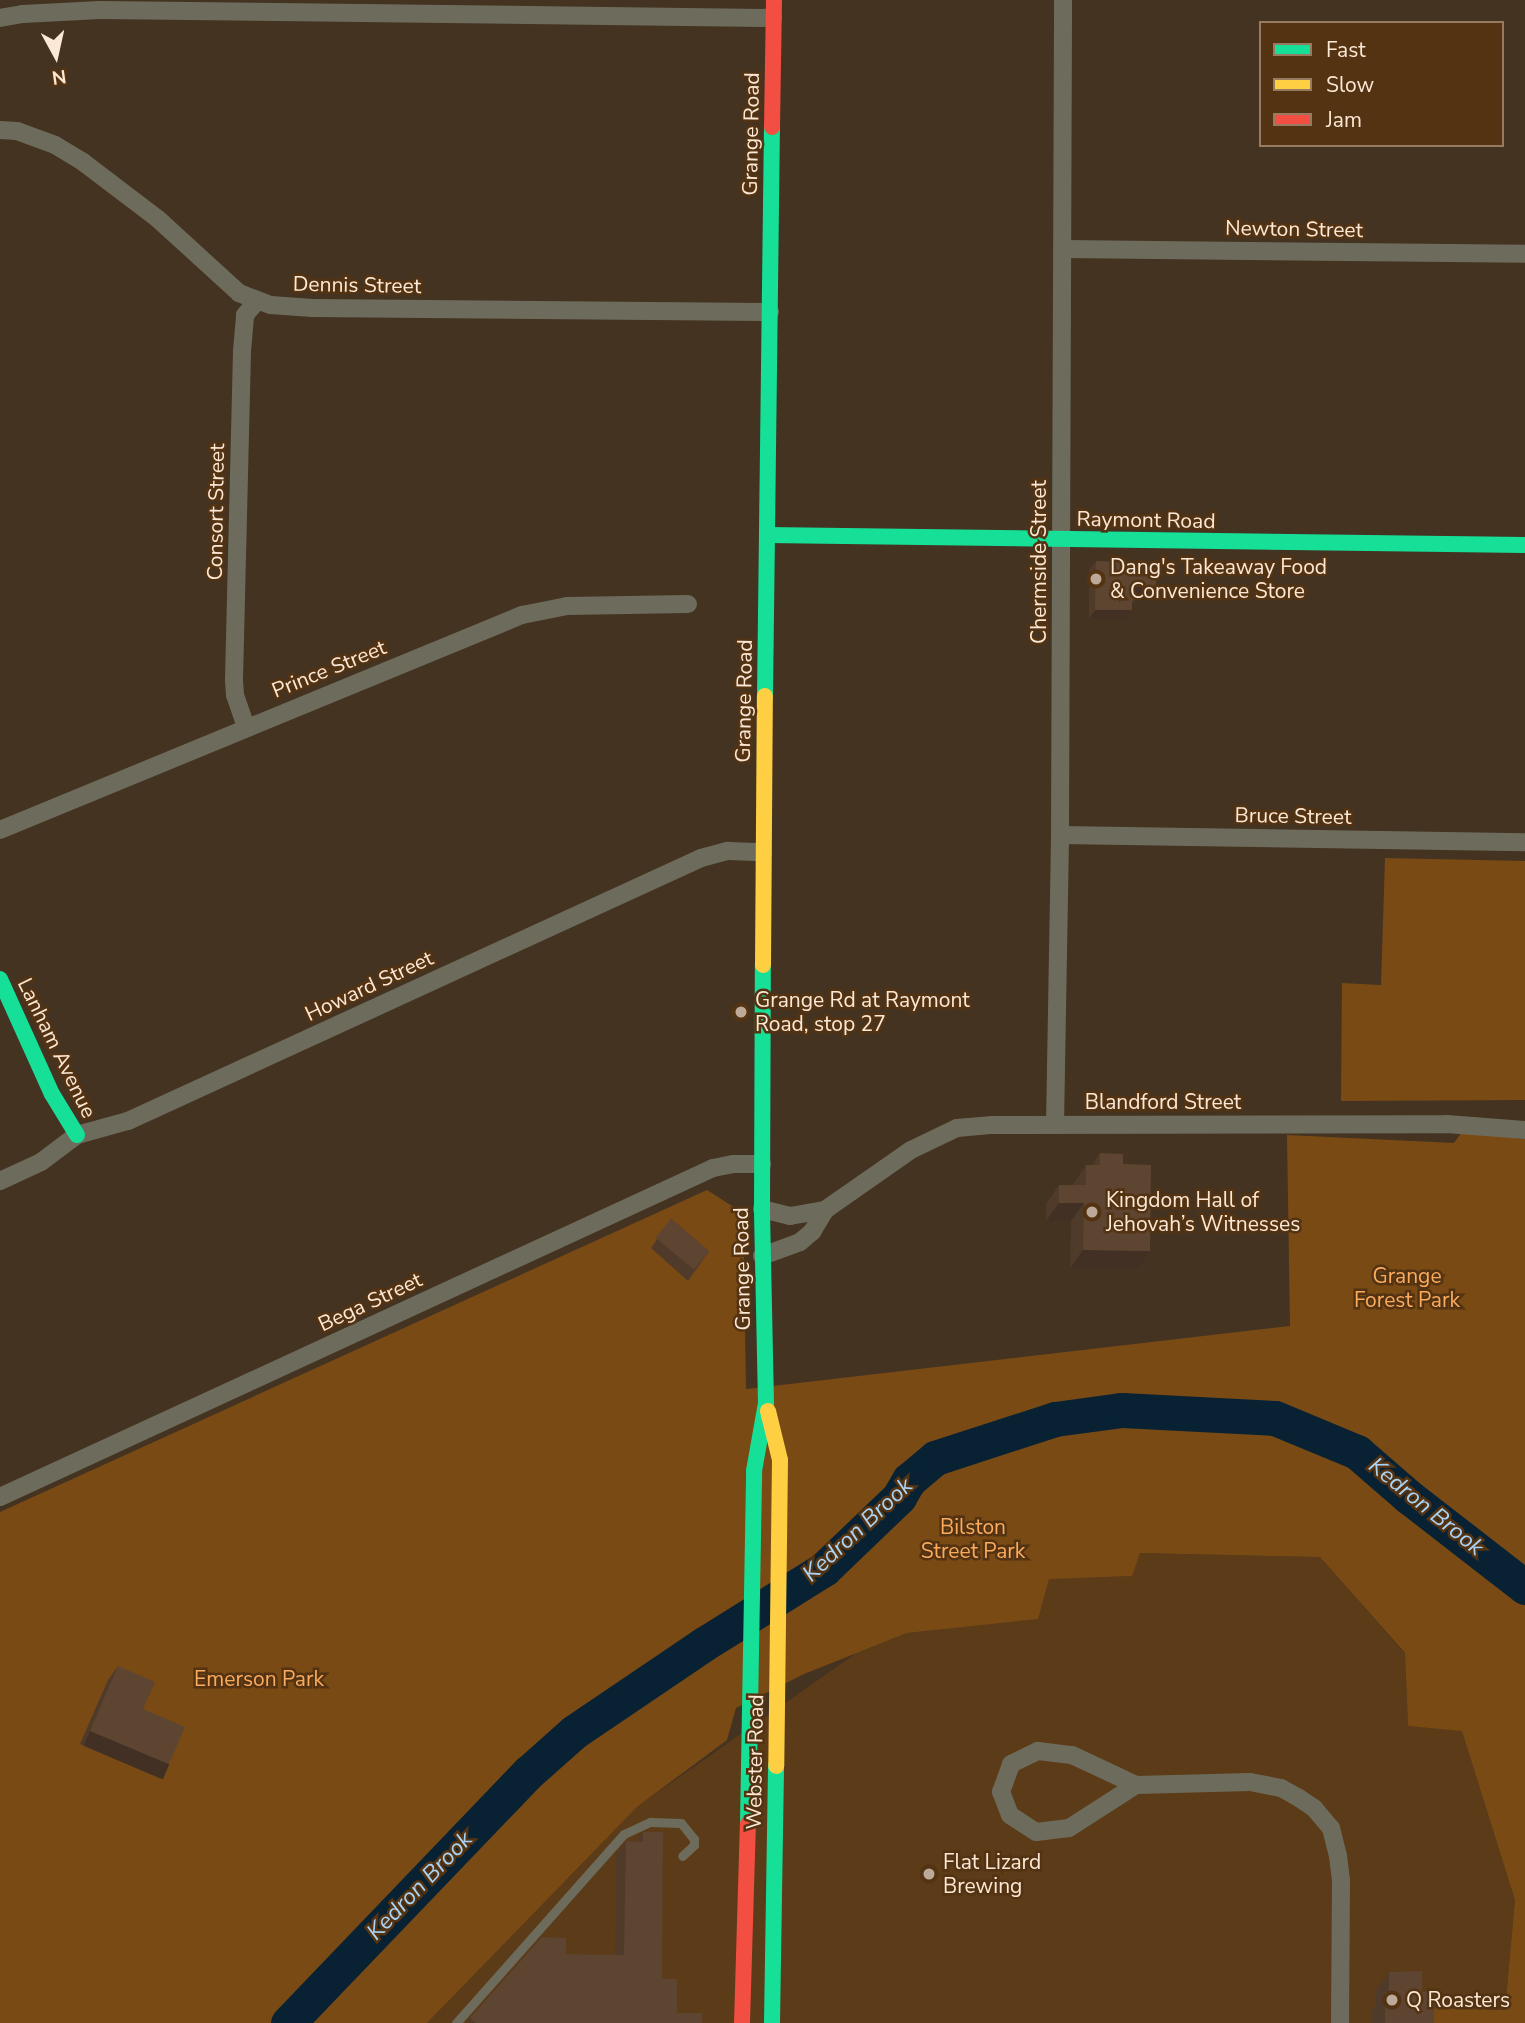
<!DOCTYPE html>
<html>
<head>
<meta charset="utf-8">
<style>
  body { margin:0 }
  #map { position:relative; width:1525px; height:2023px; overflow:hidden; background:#443321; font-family:"Nunito Sans",sans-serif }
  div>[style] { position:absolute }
  .built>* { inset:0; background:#5c3b19 }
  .green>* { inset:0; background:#7a4a15 }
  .river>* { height:35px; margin:-17.5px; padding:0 17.5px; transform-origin:17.5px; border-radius:17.5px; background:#082234 }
  .lane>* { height:9px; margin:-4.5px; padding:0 4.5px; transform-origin:4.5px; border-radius:4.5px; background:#6d6c5c }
  .street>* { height:18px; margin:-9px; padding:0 9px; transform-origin:9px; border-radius:9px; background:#6d6c5c }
  .fast>* { height:16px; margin:-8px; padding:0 8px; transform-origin:8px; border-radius:8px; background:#16e098 }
  .slow>* { height:16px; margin:-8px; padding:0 8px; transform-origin:8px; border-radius:8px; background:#ffcf43 }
  .jam>* { height:16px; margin:-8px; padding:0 8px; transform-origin:8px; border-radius:8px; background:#f24e42 }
  .wall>* { inset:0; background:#503b2b }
  .shaded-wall>* { inset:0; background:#413023; transform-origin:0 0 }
  .building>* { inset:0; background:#5d4532; transform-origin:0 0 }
  .dots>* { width:19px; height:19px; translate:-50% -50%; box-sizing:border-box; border:4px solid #533312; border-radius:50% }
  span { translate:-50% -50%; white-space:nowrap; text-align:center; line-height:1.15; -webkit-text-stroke:5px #533312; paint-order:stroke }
  .street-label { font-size:21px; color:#fce8d6 }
  .poi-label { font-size:21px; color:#fce8d6 }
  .left { translate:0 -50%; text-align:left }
  .park-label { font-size:21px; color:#fbab5d }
  .water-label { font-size:23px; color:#aad4f7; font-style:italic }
  .legend { position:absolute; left:1259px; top:21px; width:245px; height:126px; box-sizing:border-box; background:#533312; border:2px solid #977b60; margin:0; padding:9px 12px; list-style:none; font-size:21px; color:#fce8d6 }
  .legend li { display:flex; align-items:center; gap:14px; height:35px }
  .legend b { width:35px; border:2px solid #977b60 }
  .north { position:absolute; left:21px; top:21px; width:70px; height:70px; -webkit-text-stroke:5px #533312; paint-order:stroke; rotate:172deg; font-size:19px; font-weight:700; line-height:28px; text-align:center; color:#fce8d6 }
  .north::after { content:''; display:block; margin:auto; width:24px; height:32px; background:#fce8d6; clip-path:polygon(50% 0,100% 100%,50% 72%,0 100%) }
</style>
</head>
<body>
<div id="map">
  <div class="built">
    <i style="clip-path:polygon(1140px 1553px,1320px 1557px,1405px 1654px,1408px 1726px,1462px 1730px,1515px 1900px,1505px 2010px,1426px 2008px,1426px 2023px,427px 2023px,637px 1807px,855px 1654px,907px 1633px,1037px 1619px,1049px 1578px,1131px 1576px)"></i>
  </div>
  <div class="green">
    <i style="clip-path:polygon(1385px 858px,1525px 861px,1525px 1100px,1341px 1101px,1342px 983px,1381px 985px)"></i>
    <i style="clip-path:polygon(1462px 1132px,1525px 1139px,1525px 2023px,1426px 2023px,1426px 2008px,1505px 2010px,1515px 1900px,1462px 1731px,1408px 1726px,1405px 1653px,1320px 1557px,1140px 1553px,1132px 1576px,1049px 1579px,1038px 1619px,907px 1633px,804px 1674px,736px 1708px,727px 1740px,637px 1807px,427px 2023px,0 2023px,0 1512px,707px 1190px,743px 1213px,746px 1389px,1290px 1326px,1287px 1135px,1454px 1143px)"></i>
  </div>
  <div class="river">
    <i style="left:288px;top:2023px;width:348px;rotate:-46.2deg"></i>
    <i style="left:529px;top:1772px;width:60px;rotate:-41.6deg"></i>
    <i style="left:574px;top:1732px;width:157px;rotate:-34.1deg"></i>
    <i style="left:704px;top:1644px;width:142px;rotate:-32deg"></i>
    <i style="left:824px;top:1569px;width:104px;rotate:-43.8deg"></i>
    <i style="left:899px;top:1497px;width:20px;rotate:-60deg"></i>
    <i style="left:909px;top:1480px;width:34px;rotate:-40deg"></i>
    <i style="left:935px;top:1458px;width:126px;rotate:-18deg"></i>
    <i style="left:1055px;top:1419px;width:68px;rotate:-7.7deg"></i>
    <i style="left:1122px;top:1410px;width:153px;rotate:3deg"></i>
    <i style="left:1275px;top:1418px;width:89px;rotate:22.5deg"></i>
    <i style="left:1357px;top:1452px;width:69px;rotate:40.9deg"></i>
    <i style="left:1409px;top:1497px;width:147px;rotate:37.8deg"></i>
  </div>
  <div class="lane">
    <i style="left:456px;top:2023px;width:253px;rotate:-48.4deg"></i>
    <i style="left:624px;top:1834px;width:29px;rotate:-25deg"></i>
    <i style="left:650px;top:1822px;width:31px;rotate:2deg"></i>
    <i style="left:681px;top:1823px;width:21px;rotate:51deg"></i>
    <i style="left:694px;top:1839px;width:6px;rotate:90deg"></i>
    <i style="left:694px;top:1845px;width:16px;rotate:137deg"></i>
  </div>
  <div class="street">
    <i style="left:0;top:18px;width:23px;rotate:-10deg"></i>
    <i style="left:23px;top:14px;width:77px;rotate:-3deg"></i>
    <i style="left:100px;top:10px;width:673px;rotate:0.68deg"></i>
    <i style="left:0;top:130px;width:17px;rotate:3deg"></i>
    <i style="left:17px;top:131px;width:40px;rotate:20.2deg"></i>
    <i style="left:55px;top:145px;width:33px;rotate:31deg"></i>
    <i style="left:83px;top:162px;width:94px;rotate:37.2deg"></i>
    <i style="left:158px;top:219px;width:110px;rotate:42.4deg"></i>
    <i style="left:239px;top:293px;width:34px;rotate:21deg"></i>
    <i style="left:271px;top:305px;width:41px;rotate:4.2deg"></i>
    <i style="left:312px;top:308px;width:458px;rotate:0.5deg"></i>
    <i style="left:1063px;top:249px;width:462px;rotate:0.6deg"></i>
    <i style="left:246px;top:727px;width:34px;rotate:-109deg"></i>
    <i style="left:235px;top:695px;width:16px;rotate:-94deg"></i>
    <i style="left:234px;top:679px;width:328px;rotate:-88.6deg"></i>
    <i style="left:242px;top:351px;width:36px;rotate:-85deg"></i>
    <i style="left:245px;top:315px;width:18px;rotate:-49deg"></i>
    <i style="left:0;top:830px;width:565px;rotate:-22.39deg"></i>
    <i style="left:522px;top:615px;width:46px;rotate:-11.3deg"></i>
    <i style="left:567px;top:606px;width:121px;rotate:-0.9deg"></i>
    <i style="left:1060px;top:835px;width:465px;rotate:0.9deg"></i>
    <i style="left:1055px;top:1125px;width:290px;rotate:-89deg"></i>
    <i style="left:1060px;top:835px;width:835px;rotate:-89.79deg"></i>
    <i style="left:0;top:1181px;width:45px;rotate:-24.9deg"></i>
    <i style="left:41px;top:1162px;width:45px;rotate:-36.9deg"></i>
    <i style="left:77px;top:1135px;width:53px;rotate:-15.4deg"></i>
    <i style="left:128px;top:1121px;width:630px;rotate:-24.65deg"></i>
    <i style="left:701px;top:858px;width:28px;rotate:-15deg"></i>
    <i style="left:728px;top:851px;width:35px;rotate:2deg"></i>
    <i style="left:762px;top:1209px;width:29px;rotate:14deg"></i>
    <i style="left:790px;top:1216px;width:36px;rotate:-10deg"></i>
    <i style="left:762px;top:1256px;width:40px;rotate:-20.2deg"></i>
    <i style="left:800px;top:1242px;width:16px;rotate:-40deg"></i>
    <i style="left:812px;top:1232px;width:26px;rotate:-59deg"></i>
    <i style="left:825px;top:1210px;width:105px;rotate:-34.9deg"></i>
    <i style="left:911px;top:1150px;width:51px;rotate:-25.6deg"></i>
    <i style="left:957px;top:1128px;width:36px;rotate:-5deg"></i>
    <i style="left:993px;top:1125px;width:454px;rotate:-0.1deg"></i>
    <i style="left:1447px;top:1124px;width:78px;rotate:4.4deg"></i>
    <i style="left:0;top:1497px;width:785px;rotate:-24.77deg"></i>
    <i style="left:713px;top:1168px;width:20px;rotate:-11deg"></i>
    <i style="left:733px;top:1164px;width:29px"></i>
    <i style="left:1136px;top:1785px;width:80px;rotate:147.3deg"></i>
    <i style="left:1069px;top:1828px;width:33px;rotate:173deg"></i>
    <i style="left:1036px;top:1832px;width:31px;rotate:-147deg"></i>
    <i style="left:1010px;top:1815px;width:25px;rotate:-111deg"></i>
    <i style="left:1001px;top:1792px;width:30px;rotate:-70deg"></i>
    <i style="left:1011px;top:1764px;width:30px;rotate:-26deg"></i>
    <i style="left:1038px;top:1751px;width:34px;rotate:7deg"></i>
    <i style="left:1072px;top:1755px;width:71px;rotate:25.1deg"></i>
    <i style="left:1136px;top:1785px;width:114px;rotate:-1.5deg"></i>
    <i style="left:1250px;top:1782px;width:32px;rotate:11deg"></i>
    <i style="left:1281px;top:1788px;width:21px;rotate:29deg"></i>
    <i style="left:1299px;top:1798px;width:18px;rotate:34deg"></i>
    <i style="left:1314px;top:1808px;width:26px;rotate:50deg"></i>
    <i style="left:1331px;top:1828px;width:29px;rotate:76deg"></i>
    <i style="left:1338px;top:1856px;width:24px;rotate:83deg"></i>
    <i style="left:1341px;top:1880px;width:143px;rotate:90.4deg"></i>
  </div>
  <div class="fast">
    <i style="left:767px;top:535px;width:758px;rotate:0.76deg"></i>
    <i style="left:765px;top:696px;width:569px;rotate:-89.3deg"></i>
    <i style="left:0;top:979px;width:126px;rotate:65.7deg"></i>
    <i style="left:52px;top:1094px;width:48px;rotate:58.6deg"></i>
    <i style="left:748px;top:1824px;width:353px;rotate:-89deg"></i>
    <i style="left:754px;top:1471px;width:69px;rotate:-80deg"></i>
    <i style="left:766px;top:1403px;width:194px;rotate:-91.2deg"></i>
    <i style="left:762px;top:1209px;width:244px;rotate:-89.8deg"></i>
    <i style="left:772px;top:2023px;width:257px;rotate:-89.1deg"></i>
  </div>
  <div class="slow">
    <i style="left:763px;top:965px;width:269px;rotate:-89.6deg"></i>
    <i style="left:768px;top:1411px;width:50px;rotate:76.2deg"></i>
    <i style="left:780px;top:1460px;width:306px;rotate:90.7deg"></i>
  </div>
  <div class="jam">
    <i style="left:772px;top:127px;width:127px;rotate:-89.1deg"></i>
    <i style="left:742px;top:2023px;width:199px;rotate:-88.3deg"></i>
  </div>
  <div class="wall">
    <i style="clip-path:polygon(1096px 561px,1156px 587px,1149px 596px,1135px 596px,1135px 600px,1132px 604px,1132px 610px,1125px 619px,1089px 619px,1089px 570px)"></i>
    <i style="clip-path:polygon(1100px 1153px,1123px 1164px,1150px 1251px,1137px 1269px,1070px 1268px,1071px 1221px,1046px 1221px,1046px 1204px,1059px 1185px,1073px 1185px,1086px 1165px,1092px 1165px)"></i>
    <i style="clip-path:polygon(671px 1219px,709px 1251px,688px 1281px,651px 1248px)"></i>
    <i style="clip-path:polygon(118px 1666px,143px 1709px,169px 1764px,159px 1778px,80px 1744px,108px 1680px)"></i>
    <i style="clip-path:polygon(643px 1832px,662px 1979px,677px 2013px,702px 2023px,467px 2023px,470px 2018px,566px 1954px,615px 1955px,616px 1855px,626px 1841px,636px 1842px)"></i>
    <i style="clip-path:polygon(1389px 1972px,1422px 1992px,1434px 2023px,1372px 2023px,1372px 2010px,1376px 2005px,1376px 1990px)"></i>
  </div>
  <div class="shaded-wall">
    <i style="clip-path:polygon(1135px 587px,1156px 587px,1149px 596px,1128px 596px)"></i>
    <i style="clip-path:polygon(1095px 610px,1132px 610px,1125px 619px,1089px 619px)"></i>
    <i style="clip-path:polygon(1059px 1203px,1084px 1203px,1071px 1221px,1046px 1221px)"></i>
    <i style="clip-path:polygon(1083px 1250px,1150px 1251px,1137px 1269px,1070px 1268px)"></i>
    <i style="left:90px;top:1731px;width:86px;height:16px;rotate:23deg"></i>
  </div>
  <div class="building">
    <i style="clip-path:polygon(1096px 561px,1151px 563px,1151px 568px,1156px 568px,1156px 587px,1135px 587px,1135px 600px,1132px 600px,1132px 610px,1095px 610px)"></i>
    <i style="clip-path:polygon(1100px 1153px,1123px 1154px,1123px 1164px,1151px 1165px,1150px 1251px,1083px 1250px,1084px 1203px,1059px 1203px,1059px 1185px,1086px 1185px,1086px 1165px,1100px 1165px)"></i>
    <i style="left:671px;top:1219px;width:50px;height:24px;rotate:40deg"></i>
    <i style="clip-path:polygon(118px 1666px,155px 1682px,143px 1709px,185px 1727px,169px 1764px,90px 1731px)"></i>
    <i style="clip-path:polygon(643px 1832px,663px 1832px,662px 1979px,677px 1979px,677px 2013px,702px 2013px,702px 2023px,476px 2023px,470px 2018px,542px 1937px,566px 1938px,566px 1954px,624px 1955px,626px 1841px,643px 1842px)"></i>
    <i style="clip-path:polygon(1422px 1971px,1422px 1992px,1435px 1992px,1434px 2023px,1385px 2023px,1385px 1992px,1389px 1992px,1389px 1972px)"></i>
  </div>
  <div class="dots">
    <i style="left:1096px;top:579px;background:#bca997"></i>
    <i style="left:741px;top:1012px;background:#bca997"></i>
    <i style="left:1092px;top:1212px;background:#bca997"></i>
    <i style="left:929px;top:1874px;background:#bca997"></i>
    <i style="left:1392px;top:2000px;background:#bca997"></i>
  </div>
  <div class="street-label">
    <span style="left:751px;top:134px;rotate:-89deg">Grange Road</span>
    <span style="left:1294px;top:229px;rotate:1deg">Newton Street</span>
    <span style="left:357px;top:285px;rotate:1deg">Dennis Street</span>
    <span style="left:216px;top:512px;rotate:-89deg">Consort Street</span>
    <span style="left:1146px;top:520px;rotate:1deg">Raymont Road</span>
    <span style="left:1039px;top:562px;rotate:-90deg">Chermside Street</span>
    <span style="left:329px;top:669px;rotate:-22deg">Prince Street</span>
    <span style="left:744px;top:701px;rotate:-89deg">Grange Road</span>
    <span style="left:1293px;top:816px;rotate:1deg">Bruce Street</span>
    <span style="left:369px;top:986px;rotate:-25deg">Howard Street</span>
    <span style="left:57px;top:1048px;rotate:64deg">Lanham Avenue</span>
    <span style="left:1163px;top:1102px">Blandford Street</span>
    <span style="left:742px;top:1269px;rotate:-91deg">Grange Road</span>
    <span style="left:370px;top:1302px;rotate:-25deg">Bega Street</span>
    <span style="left:755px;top:1762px;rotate:-89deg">Webster Road</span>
  </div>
  <div class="poi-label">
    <span class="left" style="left:1110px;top:579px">Dang's Takeaway Food<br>&amp; Convenience Store</span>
    <span class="left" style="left:755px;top:1012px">Grange Rd at Raymont<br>Road, stop 27</span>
    <span class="left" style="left:1106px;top:1212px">Kingdom Hall of<br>Jehovah’s Witnesses</span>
    <span class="left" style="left:943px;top:1874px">Flat Lizard<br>Brewing</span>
    <span class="left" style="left:1406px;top:2000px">Q Roasters</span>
  </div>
  <div class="park-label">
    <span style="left:1407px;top:1288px">Grange<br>Forest Park</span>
    <span style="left:973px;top:1539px">Bilston<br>Street Park</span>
    <span style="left:259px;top:1679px">Emerson Park</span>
  </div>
  <div class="water-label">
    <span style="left:1426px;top:1507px;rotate:39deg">Kedron Brook</span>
    <span style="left:858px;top:1530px;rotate:-43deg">Kedron Brook</span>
    <span style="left:420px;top:1886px;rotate:-46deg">Kedron Brook</span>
  </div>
  <ul class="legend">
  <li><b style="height:9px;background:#16e098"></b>Fast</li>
  <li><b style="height:9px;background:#ffcf43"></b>Slow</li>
  <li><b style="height:9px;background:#f24e42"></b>Jam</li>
  </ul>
  <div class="north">N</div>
</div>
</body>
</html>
